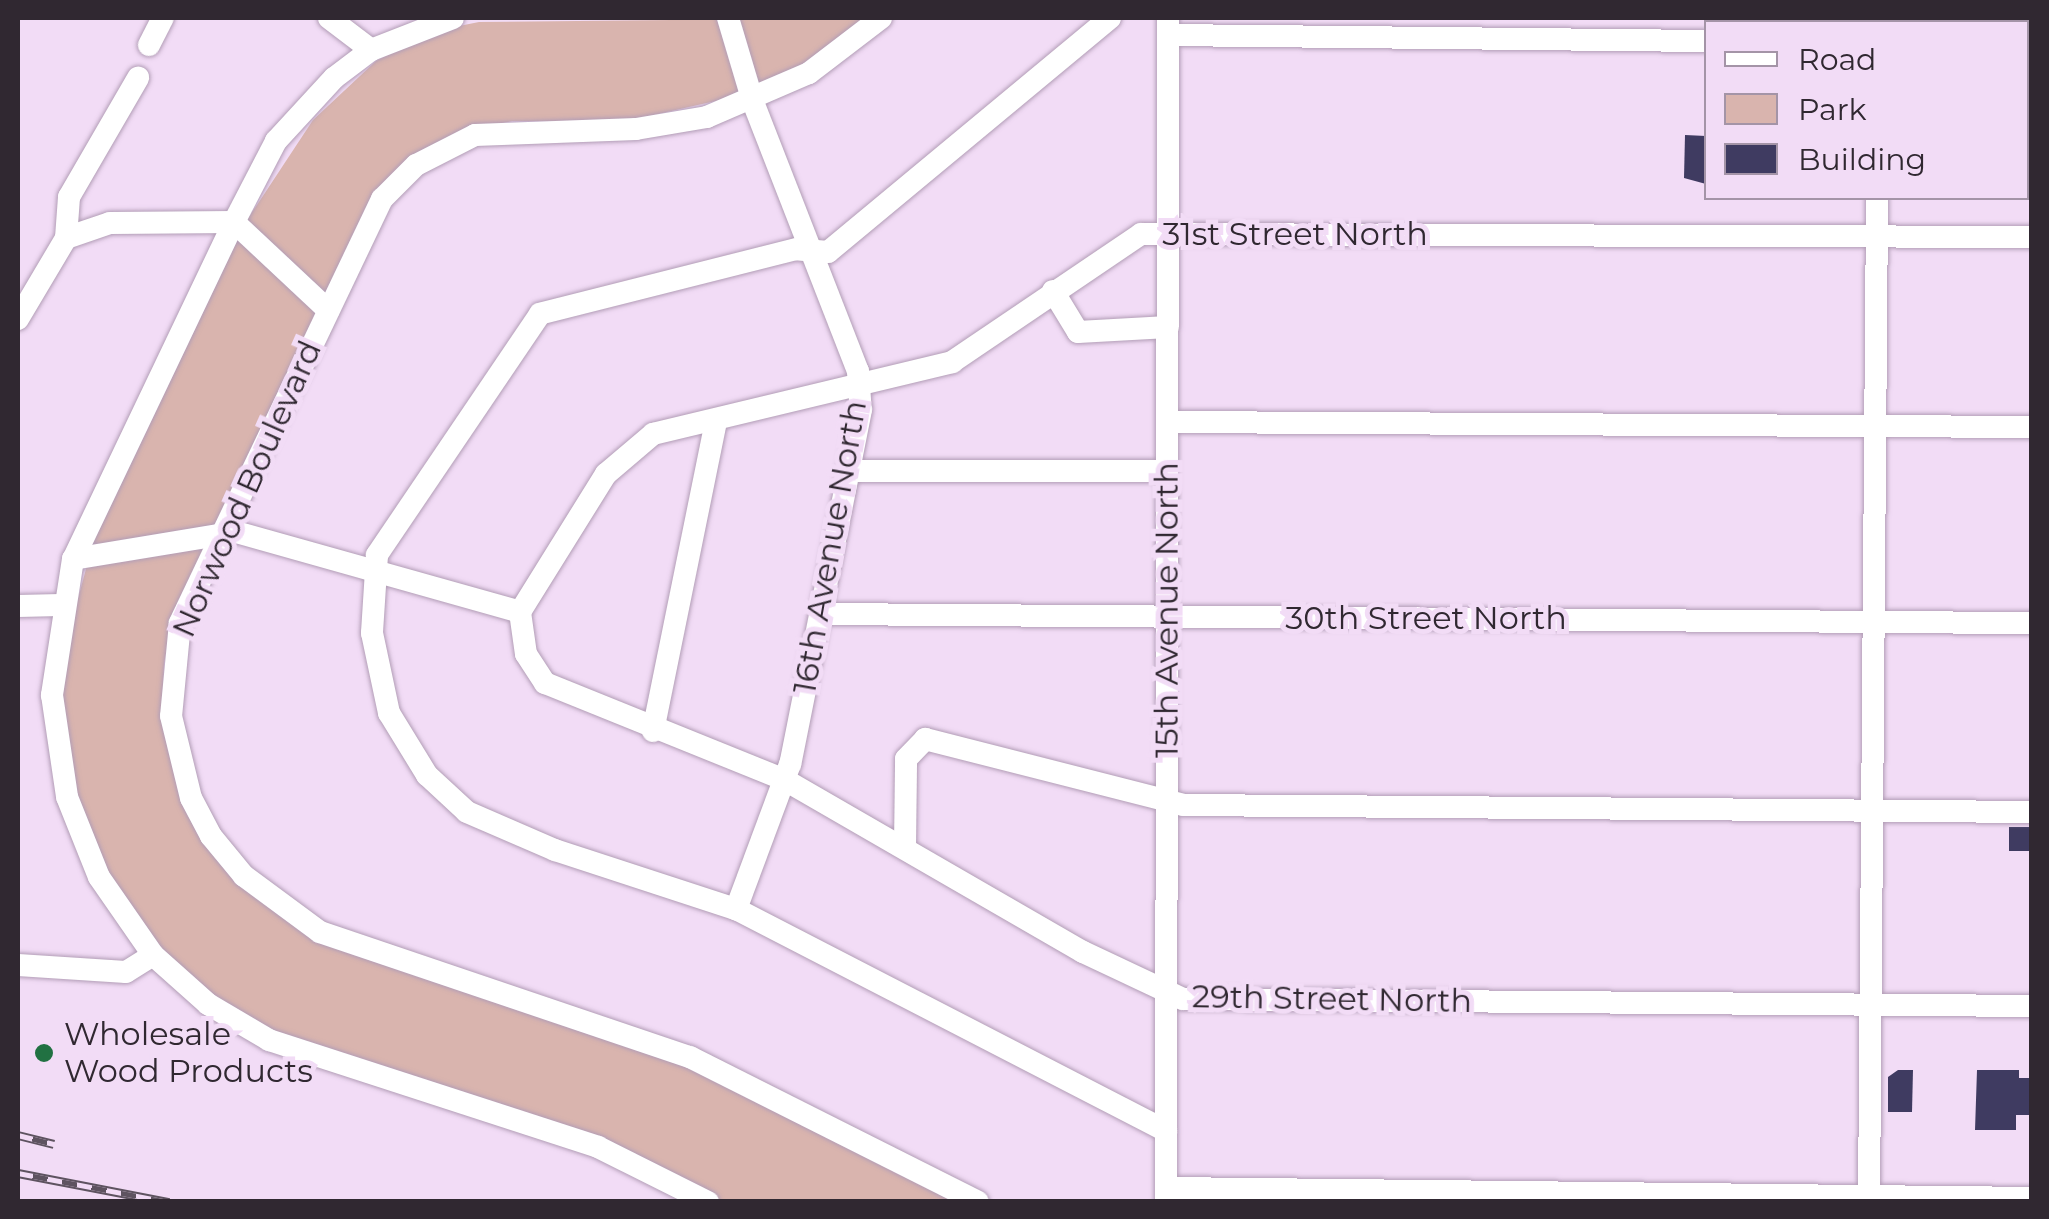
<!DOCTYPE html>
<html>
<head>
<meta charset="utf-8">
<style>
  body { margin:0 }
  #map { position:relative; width:2049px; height:1219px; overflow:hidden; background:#f2dcf6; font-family:Montserrat,sans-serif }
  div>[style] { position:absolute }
  .green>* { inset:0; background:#d9b4ae }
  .building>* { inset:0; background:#3f3b61; transform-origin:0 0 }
  .roads { filter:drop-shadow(0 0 2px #b29db6) drop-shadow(0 0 2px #b29db6) }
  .minor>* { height:22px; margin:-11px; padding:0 11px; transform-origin:11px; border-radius:11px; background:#fff }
  .rail>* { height:9px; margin-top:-4.5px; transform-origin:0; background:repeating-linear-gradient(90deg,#f2dcf6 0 15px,#5e5360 0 30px); box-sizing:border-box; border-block:2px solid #5e5360 }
  .dots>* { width:28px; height:28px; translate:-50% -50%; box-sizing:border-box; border:5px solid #f2dcf6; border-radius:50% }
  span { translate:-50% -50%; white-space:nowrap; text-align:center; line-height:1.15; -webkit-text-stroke:10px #f2dcf6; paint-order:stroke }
  .street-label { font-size:32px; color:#302831 }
  .poi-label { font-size:32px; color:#302831 }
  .left { translate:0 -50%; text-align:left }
  .frame { position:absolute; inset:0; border:20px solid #302831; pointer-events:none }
  .legend { position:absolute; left:1704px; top:20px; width:325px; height:180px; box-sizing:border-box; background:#f2dcf6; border:2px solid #a494a7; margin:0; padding:12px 18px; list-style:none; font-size:30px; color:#302831 }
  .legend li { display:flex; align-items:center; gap:20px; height:50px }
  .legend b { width:50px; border:2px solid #a494a7 }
</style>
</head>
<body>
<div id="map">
  <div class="green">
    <i style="clip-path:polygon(863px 18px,810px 61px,742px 95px,627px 121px,512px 121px,459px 133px,407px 164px,172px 621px,164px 664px,162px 716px,183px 803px,309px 935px,692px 1066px,963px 1201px,708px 1201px,598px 1147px,269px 1040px,153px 955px,78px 837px,52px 695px,93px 543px,247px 220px,313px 120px,376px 61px,434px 31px,479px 22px)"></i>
  </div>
  <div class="building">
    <i style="clip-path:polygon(1685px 135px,1706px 136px,1706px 184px,1684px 178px)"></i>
    <i style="left:2009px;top:827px;width:23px;height:24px"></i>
    <i style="clip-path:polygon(1898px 1070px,1913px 1070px,1912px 1112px,1888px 1112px,1888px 1077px)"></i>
    <i style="clip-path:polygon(1977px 1070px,2019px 1070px,2019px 1078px,2032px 1078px,2032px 1115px,2016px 1115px,2016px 1130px,1975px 1130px)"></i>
  </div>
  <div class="roads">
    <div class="minor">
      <i style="left:329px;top:18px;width:53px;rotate:37.3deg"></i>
      <i style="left:453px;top:18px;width:88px;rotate:158.7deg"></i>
      <i style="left:371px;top:50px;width:46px;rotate:142.9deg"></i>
      <i style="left:334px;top:78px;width:86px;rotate:132.6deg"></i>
      <i style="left:276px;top:141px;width:91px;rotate:117.4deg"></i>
      <i style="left:234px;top:222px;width:373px;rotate:115.5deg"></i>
      <i style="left:73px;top:559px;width:138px;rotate:98.8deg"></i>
      <i style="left:52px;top:695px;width:103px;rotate:81.6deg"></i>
      <i style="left:67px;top:797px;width:86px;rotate:68.2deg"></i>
      <i style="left:99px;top:877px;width:95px;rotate:55.3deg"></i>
      <i style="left:153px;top:955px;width:74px;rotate:41.7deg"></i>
      <i style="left:208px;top:1004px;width:71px;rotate:30.5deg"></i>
      <i style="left:269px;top:1040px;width:346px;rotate:18deg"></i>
      <i style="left:598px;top:1147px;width:123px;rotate:26.6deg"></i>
      <i style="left:728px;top:18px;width:88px;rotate:73.4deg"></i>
      <i style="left:753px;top:102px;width:289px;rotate:68.7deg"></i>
      <i style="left:858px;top:371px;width:39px;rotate:86deg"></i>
      <i style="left:861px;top:410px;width:361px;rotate:101.3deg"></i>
      <i style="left:790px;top:764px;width:155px;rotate:110.4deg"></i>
      <i style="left:881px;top:18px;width:91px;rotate:142.6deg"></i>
      <i style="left:809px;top:73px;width:111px;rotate:156.7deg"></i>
      <i style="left:707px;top:117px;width:72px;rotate:170.4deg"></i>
      <i style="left:636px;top:129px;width:161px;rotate:177.9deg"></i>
      <i style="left:475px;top:135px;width:66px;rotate:153deg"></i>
      <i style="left:416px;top:165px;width:48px;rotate:135deg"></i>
      <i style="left:382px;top:199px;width:470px;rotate:115.5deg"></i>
      <i style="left:180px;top:623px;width:93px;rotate:95.5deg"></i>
      <i style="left:171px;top:716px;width:84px;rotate:76.3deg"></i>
      <i style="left:191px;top:798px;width:43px;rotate:62.2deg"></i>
      <i style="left:211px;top:836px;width:52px;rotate:50.5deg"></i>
      <i style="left:244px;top:876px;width:94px;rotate:36.4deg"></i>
      <i style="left:320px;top:932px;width:391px;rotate:18.7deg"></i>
      <i style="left:690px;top:1057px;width:322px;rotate:26.7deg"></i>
      <i style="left:1110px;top:18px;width:366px;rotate:140.3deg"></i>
      <i style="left:828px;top:252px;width:32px;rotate:-175deg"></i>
      <i style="left:796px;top:249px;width:264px;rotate:165.8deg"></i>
      <i style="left:540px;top:314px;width:291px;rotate:124.1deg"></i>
      <i style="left:377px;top:555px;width:78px;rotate:93.7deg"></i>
      <i style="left:372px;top:633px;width:82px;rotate:78deg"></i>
      <i style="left:389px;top:713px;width:73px;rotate:58.5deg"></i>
      <i style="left:427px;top:775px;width:54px;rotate:42.8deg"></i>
      <i style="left:467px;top:812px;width:96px;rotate:23.4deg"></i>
      <i style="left:555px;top:850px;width:190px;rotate:18.1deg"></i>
      <i style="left:736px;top:909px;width:484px;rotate:27.3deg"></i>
      <i style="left:1879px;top:22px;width:4px;rotate:-90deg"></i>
      <i style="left:1168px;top:35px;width:538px;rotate:0.64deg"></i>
      <i style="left:2026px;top:44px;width:6px"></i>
      <i style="left:149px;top:45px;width:30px;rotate:-63deg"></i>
      <i style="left:66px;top:238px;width:46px;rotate:-18.8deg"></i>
      <i style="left:110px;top:223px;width:124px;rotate:-0.5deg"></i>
      <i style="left:234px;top:222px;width:129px;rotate:43.1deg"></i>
      <i style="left:1053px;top:291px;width:48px;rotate:58.6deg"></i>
      <i style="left:1078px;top:332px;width:90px;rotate:-3.2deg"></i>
      <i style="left:18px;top:319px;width:94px;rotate:-59.3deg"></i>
      <i style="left:66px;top:238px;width:41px;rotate:-85.8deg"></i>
      <i style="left:69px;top:197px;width:138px;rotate:-59.9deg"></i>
      <i style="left:1168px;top:422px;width:864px;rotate:0.33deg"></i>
      <i style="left:848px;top:471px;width:319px"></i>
      <i style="left:73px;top:559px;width:165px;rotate:-9.4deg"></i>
      <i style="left:236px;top:532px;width:295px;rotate:15.7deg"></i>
      <i style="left:18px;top:606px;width:43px;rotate:-1.3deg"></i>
      <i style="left:520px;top:612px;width:163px;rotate:-58.1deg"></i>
      <i style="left:606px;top:474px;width:62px;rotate:-40.4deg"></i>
      <i style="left:653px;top:434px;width:308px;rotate:-13.5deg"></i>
      <i style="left:952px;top:362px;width:228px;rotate:-34.1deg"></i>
      <i style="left:1141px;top:234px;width:891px;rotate:0.19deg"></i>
      <i style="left:520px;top:612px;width:42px;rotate:81.9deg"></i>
      <i style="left:526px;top:654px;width:35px;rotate:57deg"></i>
      <i style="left:545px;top:683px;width:259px;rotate:22deg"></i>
      <i style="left:785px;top:780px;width:344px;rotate:30deg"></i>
      <i style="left:1083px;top:952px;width:110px;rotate:25.2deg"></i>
      <i style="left:1183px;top:999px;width:849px;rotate:0.47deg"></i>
      <i style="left:820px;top:614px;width:1212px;rotate:0.43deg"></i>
      <i style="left:653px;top:731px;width:315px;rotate:-78.5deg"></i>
      <i style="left:905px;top:847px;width:88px;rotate:-89.3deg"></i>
      <i style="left:906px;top:759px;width:28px;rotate:-46deg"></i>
      <i style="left:925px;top:739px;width:266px;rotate:14.3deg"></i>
      <i style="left:1183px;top:805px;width:849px;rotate:0.47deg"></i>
      <i style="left:18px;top:965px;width:108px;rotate:3.7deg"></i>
      <i style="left:126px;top:972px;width:32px;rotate:-32deg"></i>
      <i style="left:1166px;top:1188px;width:866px;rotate:0.66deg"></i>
      <i style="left:1166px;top:1202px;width:1184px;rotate:-89.9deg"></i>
      <i style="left:1869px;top:1202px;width:1004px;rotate:-89.54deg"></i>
    </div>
  </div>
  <div class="rail">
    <i style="left:18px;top:1135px;width:37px;rotate:14deg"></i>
    <i style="left:18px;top:1173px;width:154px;rotate:10.9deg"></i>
  </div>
  <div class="dots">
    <i style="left:44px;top:1053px;background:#217142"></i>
  </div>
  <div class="street-label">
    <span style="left:1295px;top:234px">31st Street North</span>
    <span style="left:247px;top:489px;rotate:-66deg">Norwood Boulevard</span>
    <span style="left:830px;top:547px;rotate:-80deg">16th Avenue North</span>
    <span style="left:1167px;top:610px;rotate:-90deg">15th Avenue North</span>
    <span style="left:1426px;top:618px">30th Street North</span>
    <span style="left:1332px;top:999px;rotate:1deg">29th Street North</span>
  </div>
  <div class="poi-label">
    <span class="left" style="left:64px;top:1053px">Wholesale<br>Wood Products</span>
  </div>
  <div class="frame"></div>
  <ul class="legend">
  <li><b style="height:12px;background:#fff"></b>Road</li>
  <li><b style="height:28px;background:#d9b4ae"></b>Park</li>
  <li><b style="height:28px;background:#3f3b61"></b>Building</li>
  </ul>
</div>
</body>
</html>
